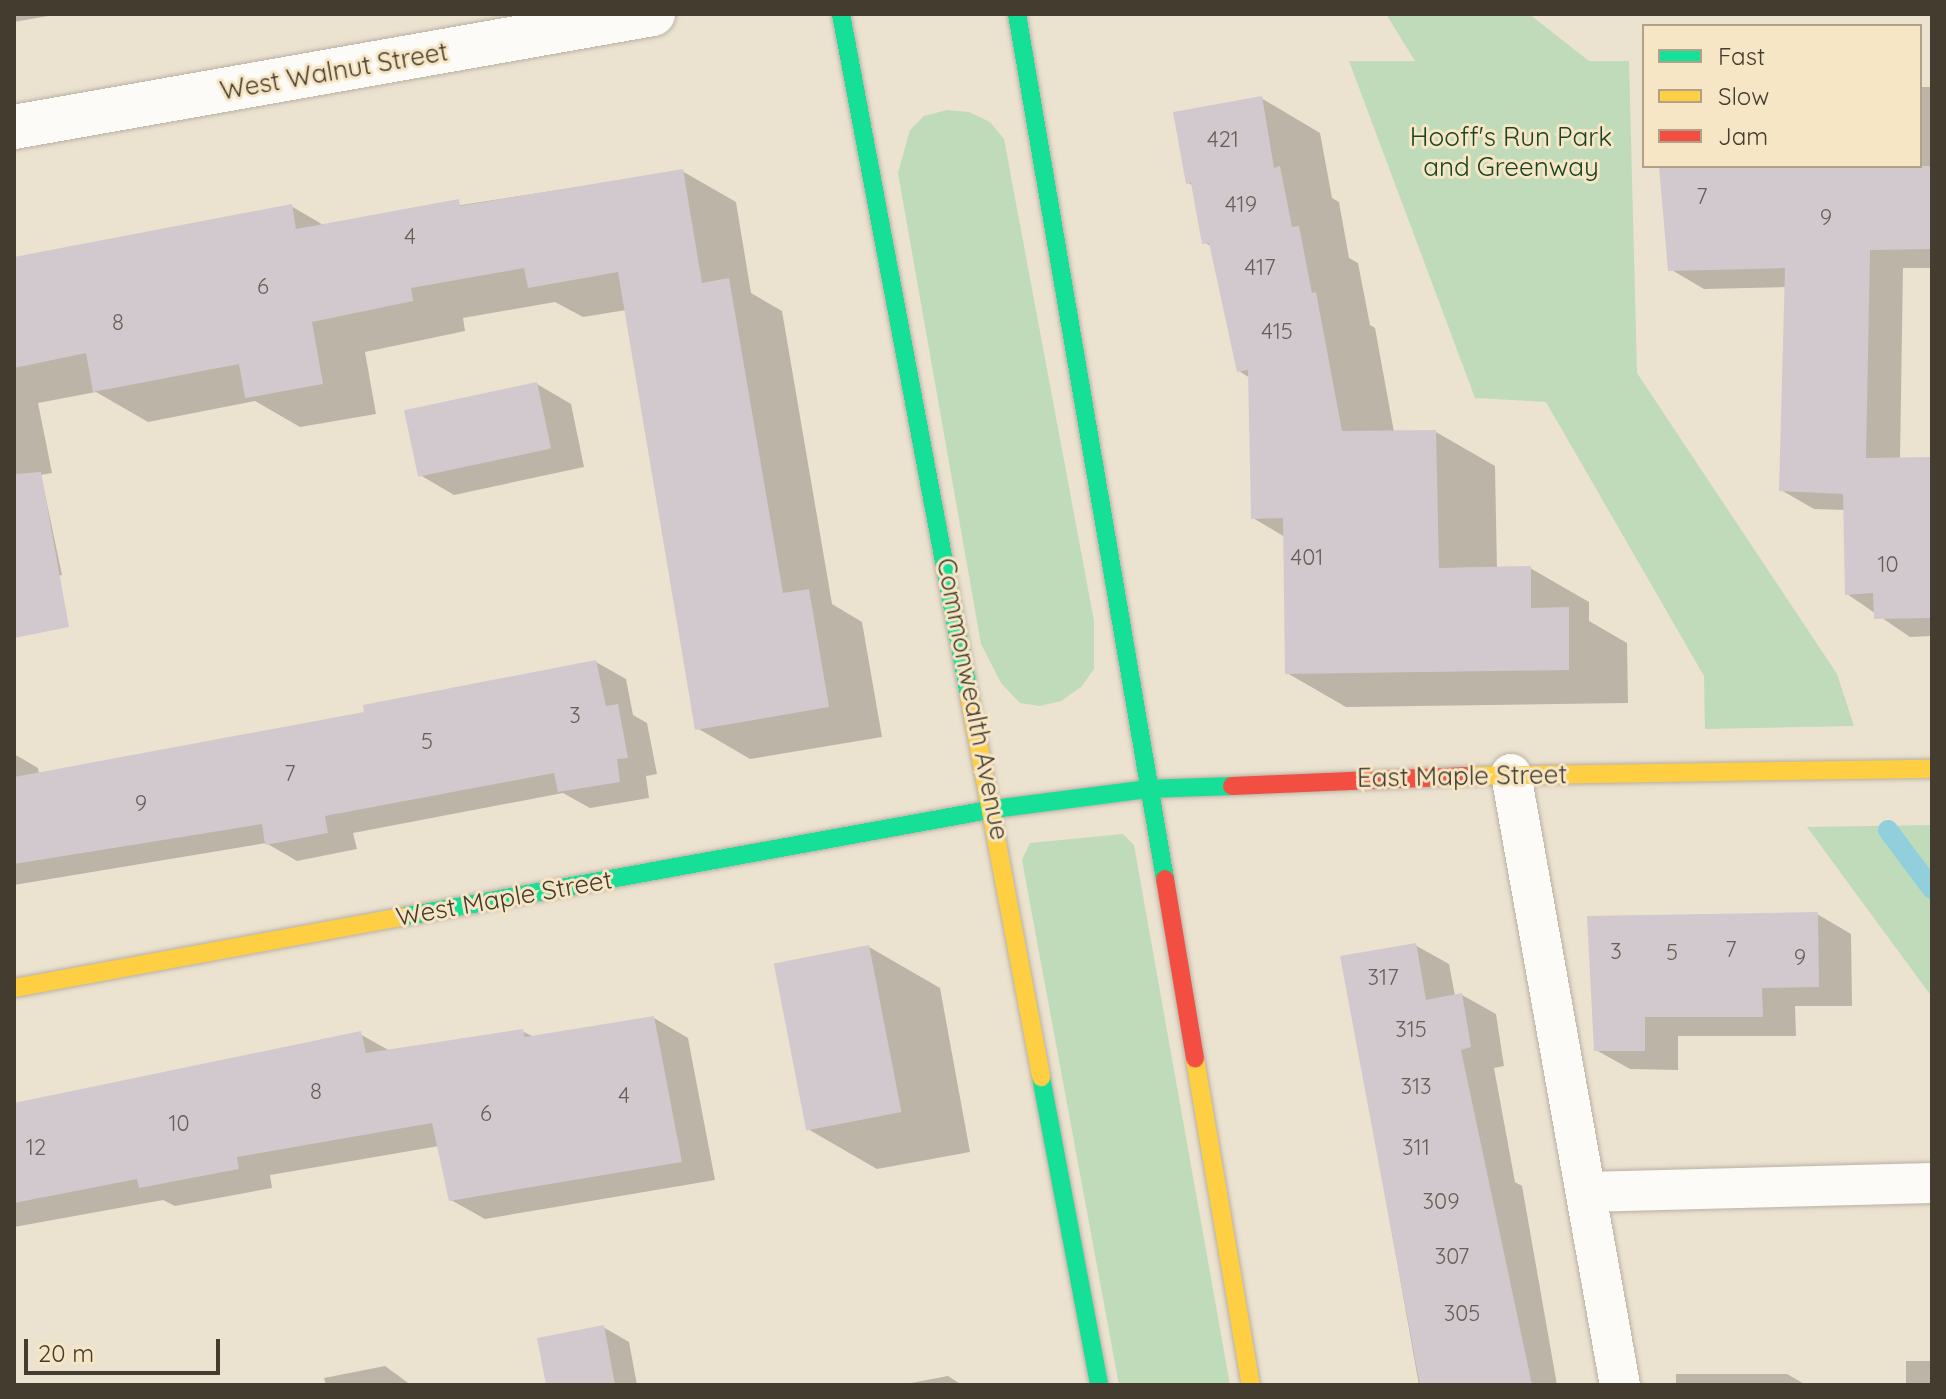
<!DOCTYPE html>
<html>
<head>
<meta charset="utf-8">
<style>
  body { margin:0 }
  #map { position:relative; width:1946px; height:1399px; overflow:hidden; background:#ece2d0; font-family:Quicksand,sans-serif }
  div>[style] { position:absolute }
  .green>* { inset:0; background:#bfdbb9 }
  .shadow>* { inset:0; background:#0003; transform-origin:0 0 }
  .stream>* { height:20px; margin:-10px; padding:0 10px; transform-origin:10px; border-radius:10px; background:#91cfdd }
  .building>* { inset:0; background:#d2c9ce; transform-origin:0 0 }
  .roads { filter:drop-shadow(0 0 2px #b8b1a3) drop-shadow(0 0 2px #b8b1a3) }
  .lane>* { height:40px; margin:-20px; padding:0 20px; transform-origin:20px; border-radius:20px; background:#fcfbf8 }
  .street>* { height:44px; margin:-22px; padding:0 22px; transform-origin:22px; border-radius:22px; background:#fcfbf8 }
  .fast>* { height:18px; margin:-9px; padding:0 9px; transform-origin:9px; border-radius:9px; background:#16e098 }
  .slow>* { height:18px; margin:-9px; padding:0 9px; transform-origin:9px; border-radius:9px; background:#ffcf43 }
  .jam>* { height:18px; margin:-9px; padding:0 9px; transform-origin:9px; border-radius:9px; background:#f24e42 }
  span { translate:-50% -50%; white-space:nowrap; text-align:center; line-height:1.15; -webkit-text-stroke:6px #f7e6c5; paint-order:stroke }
  .number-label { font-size:22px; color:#675f57 }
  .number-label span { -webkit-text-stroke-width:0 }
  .street-label { font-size:26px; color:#433c2f }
  .park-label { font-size:26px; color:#184524 }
  .frame { position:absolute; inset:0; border:16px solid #433c2f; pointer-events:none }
  .legend { position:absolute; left:1642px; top:24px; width:280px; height:144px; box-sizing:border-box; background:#f7e6c5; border:2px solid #afa289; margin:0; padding:10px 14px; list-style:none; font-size:24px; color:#433c2f }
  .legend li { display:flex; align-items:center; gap:16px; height:40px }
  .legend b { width:40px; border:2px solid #afa289 }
  .scale { position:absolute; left:24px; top:1339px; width:196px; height:36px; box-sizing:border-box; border:4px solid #433c2f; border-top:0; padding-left:10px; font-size:24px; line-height:28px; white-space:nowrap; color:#433c2f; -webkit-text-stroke:6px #f7e6c5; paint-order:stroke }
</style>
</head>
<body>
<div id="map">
  <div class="green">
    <i style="clip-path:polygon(1386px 14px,1529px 14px,1589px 61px,1629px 61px,1637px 373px,1837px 674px,1854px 726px,1705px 729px,1704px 676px,1546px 402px,1475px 398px,1349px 61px,1415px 61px)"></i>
    <i style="clip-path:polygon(947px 110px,969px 112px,990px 122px,1004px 139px,1094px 621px,1094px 669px,1081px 687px,1061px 701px,1040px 706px,1020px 703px,1001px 683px,981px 644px,898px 173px,910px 130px,924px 116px)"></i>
    <i style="clip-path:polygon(1932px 825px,1932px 997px,1807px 827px)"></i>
    <i style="clip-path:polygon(1123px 834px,1134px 845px,1230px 1385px,1119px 1385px,1022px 860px,1030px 843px)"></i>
  </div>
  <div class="shadow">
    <i style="clip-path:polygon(14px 14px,60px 14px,14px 22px)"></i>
    <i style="clip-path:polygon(1920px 87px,1932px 87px,1932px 268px,1903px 268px,1900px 459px,1932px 459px,1932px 636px,1910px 637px,1847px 594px,1845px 510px,1814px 509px,1781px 490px,1786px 287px,1704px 289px,1670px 269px,1662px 166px,1920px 166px)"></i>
    <i style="clip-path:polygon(1261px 98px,1320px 133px,1332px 198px,1339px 202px,1349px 258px,1358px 263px,1370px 325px,1375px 328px,1394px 432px,1436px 432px,1495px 466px,1497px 569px,1530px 568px,1589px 602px,1589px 621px,1627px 643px,1628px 703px,1346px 707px,1287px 673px,1285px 537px,1253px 518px,1250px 378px,1239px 371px,1212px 247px,1204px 242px,1193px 186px,1187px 182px)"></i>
    <i style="clip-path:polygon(682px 171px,736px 202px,751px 293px,782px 311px,832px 604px,862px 622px,882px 737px,750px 759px,697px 728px,626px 310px,583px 317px,555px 302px,463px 318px,465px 331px,365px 352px,376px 414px,300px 427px,255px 401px,148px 422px,96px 392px,38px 403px,52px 473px,41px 475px,62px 575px,14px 585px,14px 281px,291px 206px,325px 226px)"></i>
    <i style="clip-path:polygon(537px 384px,571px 404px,584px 467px,454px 495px,420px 475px)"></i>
    <i style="clip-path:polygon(596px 662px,626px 679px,633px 715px,647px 723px,657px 774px,646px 776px,649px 798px,590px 808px,563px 793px,353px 833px,357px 849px,297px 861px,266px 843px,14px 885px,14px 754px,38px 768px,39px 774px,367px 713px)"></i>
    <i style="clip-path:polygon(1817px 914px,1851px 934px,1852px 1006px,1795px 1006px,1796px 1036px,1678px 1036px,1678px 1070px,1630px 1069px,1596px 1050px,1589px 918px)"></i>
    <i style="clip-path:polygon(1415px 945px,1449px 964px,1455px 996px,1462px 995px,1496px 1014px,1504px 1066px,1494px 1068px,1515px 1182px,1522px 1186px,1557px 1385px,1419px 1385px,1343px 958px)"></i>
    <i style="clip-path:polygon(869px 947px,940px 988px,970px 1152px,877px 1169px,806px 1128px)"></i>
    <i style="clip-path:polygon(654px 1018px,688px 1038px,715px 1180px,485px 1219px,451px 1200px,439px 1146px,270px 1175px,272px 1188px,175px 1206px,163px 1200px,14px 1227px,14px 1105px,360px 1034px,390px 1051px,522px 1031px,534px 1037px)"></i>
    <i style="clip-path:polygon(603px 1327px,629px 1342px,637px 1385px,548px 1385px)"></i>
    <i style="left:1906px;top:1361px;width:26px;height:24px"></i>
    <i style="clip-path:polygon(385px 1366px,411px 1385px,326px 1385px,324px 1378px)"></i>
    <i style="clip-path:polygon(1676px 1374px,1787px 1374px,1806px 1385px,1676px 1385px)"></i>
    <i style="clip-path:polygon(948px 1376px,962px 1385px,900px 1385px)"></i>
  </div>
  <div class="stream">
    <i style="left:1888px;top:830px;width:74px;rotate:53.3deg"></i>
  </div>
  <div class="building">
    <i style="clip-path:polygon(1262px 96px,1274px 168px,1280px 166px,1292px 227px,1299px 226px,1312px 293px,1316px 292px,1342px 431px,1436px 430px,1439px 568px,1531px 566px,1531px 608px,1569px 607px,1569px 670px,1285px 674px,1283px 518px,1251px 519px,1248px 370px,1237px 372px,1209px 243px,1202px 244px,1191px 183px,1186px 184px,1173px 112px)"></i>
    <i style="clip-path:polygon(1659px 166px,1932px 166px,1932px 249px,1870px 250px,1866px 458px,1932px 457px,1932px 618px,1874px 619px,1873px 593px,1845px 595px,1843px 494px,1779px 491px,1785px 268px,1668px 271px)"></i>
    <i style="clip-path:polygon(683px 169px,702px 283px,729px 278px,783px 593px,809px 589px,829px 707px,695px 730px,618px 272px,528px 288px,524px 268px,411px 288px,413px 301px,312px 322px,323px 384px,245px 398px,239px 364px,93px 392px,86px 353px,14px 368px,14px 257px,292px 204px,296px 229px,459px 199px,460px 206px)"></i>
    <i style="left:537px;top:382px;width:68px;height:136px;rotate:78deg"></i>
    <i style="clip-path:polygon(41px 472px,69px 627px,14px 638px,14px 474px)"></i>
    <i style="clip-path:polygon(596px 660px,606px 706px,618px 704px,628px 758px,617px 759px,620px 782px,558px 792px,554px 773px,325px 816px,328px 833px,265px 845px,262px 824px,14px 864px,14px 777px,364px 712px,363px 705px)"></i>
    <i style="clip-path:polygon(1818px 912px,1819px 987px,1762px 988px,1763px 1017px,1645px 1017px,1645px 1051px,1594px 1051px,1587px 916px)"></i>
    <i style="clip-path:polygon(1416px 943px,1426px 1000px,1462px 993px,1471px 1047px,1461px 1050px,1532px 1385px,1420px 1385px,1340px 956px)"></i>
    <i style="left:869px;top:945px;width:170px;height:97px;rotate:79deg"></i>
    <i style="clip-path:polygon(654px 1016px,682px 1162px,449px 1201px,432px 1123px,237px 1157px,239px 1169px,139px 1188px,137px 1179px,14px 1203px,14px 1103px,361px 1031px,366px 1053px,523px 1029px,525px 1037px)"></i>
    <i style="clip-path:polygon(604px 1325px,615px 1385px,546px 1385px,537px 1338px)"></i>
  </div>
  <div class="roads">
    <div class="lane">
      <i style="left:1511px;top:774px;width:621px;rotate:79.89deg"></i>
      <i style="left:1586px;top:1192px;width:346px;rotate:-1.5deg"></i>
    </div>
    <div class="street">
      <i style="left:14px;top:127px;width:649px;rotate:-10.03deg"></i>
    </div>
    <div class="fast">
      <i style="left:841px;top:14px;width:693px;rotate:79.35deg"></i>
      <i style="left:1017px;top:14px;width:878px;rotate:80.29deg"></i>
      <i style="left:402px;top:917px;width:602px;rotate:-10.34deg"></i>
      <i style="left:994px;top:809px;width:154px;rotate:-7.4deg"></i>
      <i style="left:1147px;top:789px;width:85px;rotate:-2deg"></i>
      <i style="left:1041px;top:1077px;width:313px;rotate:79.3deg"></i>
    </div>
    <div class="slow">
      <i style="left:969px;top:695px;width:389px;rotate:79.3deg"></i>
      <i style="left:1469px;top:776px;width:463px;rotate:-0.9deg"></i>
      <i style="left:14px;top:988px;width:394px;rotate:-10.4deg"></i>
      <i style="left:1195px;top:1059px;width:331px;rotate:80.3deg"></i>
    </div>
    <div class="jam">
      <i style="left:1232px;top:786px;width:237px;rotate:-2.4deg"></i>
      <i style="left:1165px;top:879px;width:182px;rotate:80.5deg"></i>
    </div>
  </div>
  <div class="number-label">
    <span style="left:1223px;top:140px">421</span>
    <span style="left:1702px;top:197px">7</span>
    <span style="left:1241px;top:205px">419</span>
    <span style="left:1826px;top:218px">9</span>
    <span style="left:410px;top:237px">4</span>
    <span style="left:1260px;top:268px">417</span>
    <span style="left:263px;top:287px">6</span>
    <span style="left:118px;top:323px">8</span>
    <span style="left:1277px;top:332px">415</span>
    <span style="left:1307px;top:558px">401</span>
    <span style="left:1888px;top:565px">10</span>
    <span style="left:575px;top:716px">3</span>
    <span style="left:427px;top:742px">5</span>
    <span style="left:290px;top:774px">7</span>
    <span style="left:141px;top:804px">9</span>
    <span style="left:1731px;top:950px">7</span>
    <span style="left:1616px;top:952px">3</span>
    <span style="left:1672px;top:953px">5</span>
    <span style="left:1800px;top:958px">9</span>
    <span style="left:1383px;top:978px">317</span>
    <span style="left:1411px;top:1030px">315</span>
    <span style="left:1416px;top:1087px">313</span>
    <span style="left:316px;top:1092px">8</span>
    <span style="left:624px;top:1096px">4</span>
    <span style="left:486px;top:1114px">6</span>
    <span style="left:179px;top:1124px">10</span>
    <span style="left:36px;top:1148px">12</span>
    <span style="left:1416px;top:1148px">311</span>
    <span style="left:1441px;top:1202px">309</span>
    <span style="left:1452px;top:1257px">307</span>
    <span style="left:1462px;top:1314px">305</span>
  </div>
  <div class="street-label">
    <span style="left:334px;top:71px;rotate:-10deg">West Walnut Street</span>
    <span style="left:973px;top:699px;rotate:79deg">Commonwealth Avenue</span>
    <span style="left:1462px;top:776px;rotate:-1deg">East Maple Street</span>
    <span style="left:504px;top:898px;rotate:-10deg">West Maple Street</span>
  </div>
  <div class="park-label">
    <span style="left:1511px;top:152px">Hooff's Run Park<br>and Greenway</span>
  </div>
  <div class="frame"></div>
  <ul class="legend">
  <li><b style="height:10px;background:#16e098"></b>Fast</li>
  <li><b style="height:10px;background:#ffcf43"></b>Slow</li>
  <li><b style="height:10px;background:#f24e42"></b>Jam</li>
  </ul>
  <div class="scale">20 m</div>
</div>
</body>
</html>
